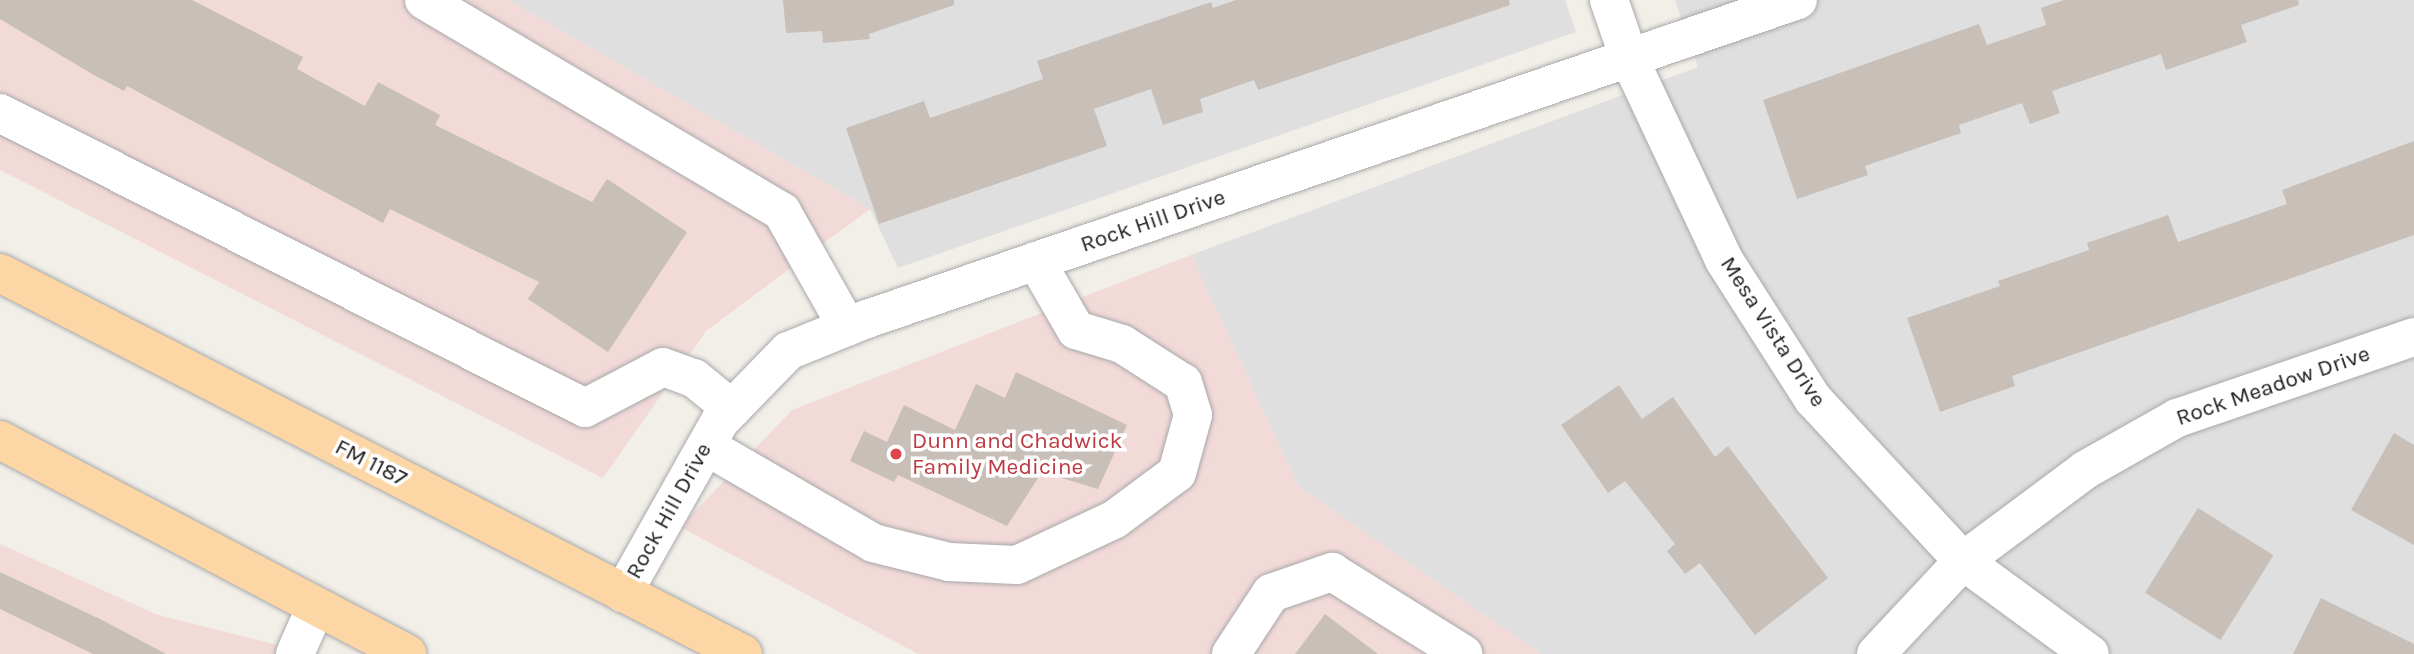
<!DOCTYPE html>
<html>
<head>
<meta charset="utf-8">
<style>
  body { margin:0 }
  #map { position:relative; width:2414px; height:654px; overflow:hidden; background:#f2efe9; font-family:Karla,sans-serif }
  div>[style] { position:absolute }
  .residential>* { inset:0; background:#e0dfdf }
  .commercial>* { inset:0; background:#f2dad9 }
  .building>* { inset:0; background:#c7bfb8; transform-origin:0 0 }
  .roads { filter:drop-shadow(0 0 2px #a9a9a9) drop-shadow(0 0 2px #a9a9a9) }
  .minor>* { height:38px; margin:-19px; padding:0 19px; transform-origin:19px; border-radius:19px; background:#fff }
  .major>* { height:38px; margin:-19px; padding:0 19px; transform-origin:19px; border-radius:19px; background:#fcd6a4 }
  .dots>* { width:19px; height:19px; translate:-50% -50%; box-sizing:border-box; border:4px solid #fff; border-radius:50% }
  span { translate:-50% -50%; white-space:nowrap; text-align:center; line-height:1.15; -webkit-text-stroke:7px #fff; paint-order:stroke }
  .street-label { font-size:23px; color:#222 }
  .health-label { font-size:23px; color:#be3a42 }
  .left { translate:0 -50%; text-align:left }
</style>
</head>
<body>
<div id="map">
  <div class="residential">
    <i style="clip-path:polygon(508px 0,1565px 0,1576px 32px,898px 268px,870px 209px)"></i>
    <i style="clip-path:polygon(1675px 0,2414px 0,2414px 654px,1541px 654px,1298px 486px,1191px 255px,1698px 67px)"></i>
  </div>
  <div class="commercial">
    <i style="clip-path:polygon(0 0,508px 0,870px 209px,706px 331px,603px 478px,0 170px)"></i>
    <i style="clip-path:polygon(1191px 255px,1298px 486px,1541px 654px,918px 654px,680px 527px,792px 410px)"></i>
    <i style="clip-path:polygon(0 544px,158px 615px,314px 654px,0 654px)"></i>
  </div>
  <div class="building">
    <i style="clip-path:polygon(0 0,192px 0,303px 57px,297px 69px,365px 106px,378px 82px,440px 115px,435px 125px,592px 202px,607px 179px,687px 232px,608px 352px,528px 299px,539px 282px,390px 209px,383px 223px,127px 86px,124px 91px,92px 74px,0 19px)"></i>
    <i style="clip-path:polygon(783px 0,954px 0,954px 5px,869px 34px,870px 39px,823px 43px,822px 31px,786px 33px)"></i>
    <i style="clip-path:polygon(1236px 0,1509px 0,1510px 5px,1258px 90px,1254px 80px,1200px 99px,1203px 112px,1163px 125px,1151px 89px,1094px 109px,1107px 146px,879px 224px,846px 128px,924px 101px,930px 118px,1043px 79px,1037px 61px,1211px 2px,1213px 8px)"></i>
    <i style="clip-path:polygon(2064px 0,2298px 0,2299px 5px,2241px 25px,2247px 42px,2166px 70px,2161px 54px,2052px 91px,2060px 113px,2030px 124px,2022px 103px,1959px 125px,1961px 133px,1865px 166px,1868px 175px,1797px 199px,1763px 100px,1979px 24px,1987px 45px,2046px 25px,2041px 8px)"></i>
    <i style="clip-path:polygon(2414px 141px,2414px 235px,2012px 376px,2015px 386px,1940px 412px,1907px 318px,2000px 286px,1998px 281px,2089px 250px,2087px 243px,2168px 215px,2178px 242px,2287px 204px,2282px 190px)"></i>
    <i style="clip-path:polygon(1016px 372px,1127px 425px,1098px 489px,1042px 472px,1007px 526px,898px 475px,894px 482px,850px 461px,864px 431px,887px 442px,904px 405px,955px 430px,976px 384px,1005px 398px)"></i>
    <i style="clip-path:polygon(1619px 385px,1642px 419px,1673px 397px,1715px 457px,1728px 446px,1828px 578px,1755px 635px,1700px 563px,1685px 574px,1667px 551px,1675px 544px,1625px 481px,1608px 493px,1561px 425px)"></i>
    <i style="clip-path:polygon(2394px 433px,2414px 445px,2414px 545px,2351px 510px)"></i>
    <i style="left:2198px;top:508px;width:89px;height:100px;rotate:32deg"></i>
    <i style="clip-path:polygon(0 572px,102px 620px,166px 654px,93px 654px,0 609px)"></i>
    <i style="clip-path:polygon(2321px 598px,2414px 644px,2414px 654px,2293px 654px)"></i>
    <i style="clip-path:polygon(1325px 614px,1378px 654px,1295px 654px)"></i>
  </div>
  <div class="roads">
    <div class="minor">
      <i style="left:424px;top:0;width:416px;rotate:30.6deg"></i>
      <i style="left:782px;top:212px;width:132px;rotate:60.5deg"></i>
      <i style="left:1609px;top:0;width:61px;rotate:71deg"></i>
      <i style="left:1629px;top:58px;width:223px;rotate:64.8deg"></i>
      <i style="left:1724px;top:260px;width:165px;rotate:57.4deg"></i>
      <i style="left:1813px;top:399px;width:221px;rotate:47.2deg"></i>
      <i style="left:1963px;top:561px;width:157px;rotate:36.2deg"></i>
      <i style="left:0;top:113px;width:655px;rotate:26.76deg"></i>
      <i style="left:585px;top:408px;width:88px;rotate:-27.7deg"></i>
      <i style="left:663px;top:367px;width:33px;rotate:20deg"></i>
      <i style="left:694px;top:378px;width:49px;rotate:39.2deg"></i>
      <i style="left:706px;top:446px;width:193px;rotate:30.1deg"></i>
      <i style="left:873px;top:543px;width:78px;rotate:14deg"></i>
      <i style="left:949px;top:562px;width:68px;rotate:2.5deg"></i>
      <i style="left:1017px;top:565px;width:108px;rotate:-25.1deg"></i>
      <i style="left:1115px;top:519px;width:77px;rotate:-36.6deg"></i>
      <i style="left:1177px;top:473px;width:60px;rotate:-74.6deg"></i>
      <i style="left:1193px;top:415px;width:34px;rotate:-107deg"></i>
      <i style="left:1183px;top:383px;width:72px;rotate:-147.4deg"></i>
      <i style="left:1122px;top:344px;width:48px;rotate:-163.1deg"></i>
      <i style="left:1076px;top:330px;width:80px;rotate:-120.1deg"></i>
      <i style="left:623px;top:593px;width:197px;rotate:-60.6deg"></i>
      <i style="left:720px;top:421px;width:98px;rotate:-45.8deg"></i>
      <i style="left:788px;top:351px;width:85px;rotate:-22.1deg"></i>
      <i style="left:867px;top:319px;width:984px;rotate:-18.91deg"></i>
      <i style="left:295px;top:654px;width:52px;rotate:-66.4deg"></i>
      <i style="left:1231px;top:654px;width:73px;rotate:-56.7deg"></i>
      <i style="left:1271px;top:593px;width:65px;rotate:-19deg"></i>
      <i style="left:1332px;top:572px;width:155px;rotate:32deg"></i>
      <i style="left:1876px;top:654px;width:127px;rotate:-46.9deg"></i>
      <i style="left:1963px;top:561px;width:152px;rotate:-36.7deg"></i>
      <i style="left:2085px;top:470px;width:106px;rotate:-29.5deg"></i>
      <i style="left:2177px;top:418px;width:250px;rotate:-18.9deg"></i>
    </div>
    <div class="major">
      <i style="left:0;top:273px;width:835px;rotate:27.15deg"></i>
      <i style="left:0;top:440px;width:460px;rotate:27.7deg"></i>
    </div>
  </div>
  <div class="dots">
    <i style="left:896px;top:454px;background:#e0444e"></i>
  </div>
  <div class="street-label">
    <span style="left:1153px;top:221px;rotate:-19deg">Rock Hill Drive</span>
    <span style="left:1773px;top:332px;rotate:57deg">Mesa Vista Drive</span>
    <span style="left:2273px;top:386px;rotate:-19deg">Rock Meadow Drive</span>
    <span style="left:371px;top:463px;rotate:27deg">FM 1187</span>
    <span style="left:669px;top:511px;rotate:-61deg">Rock Hill Drive</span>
  </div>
  <div class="health-label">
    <span class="left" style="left:912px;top:454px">Dunn and Chadwick<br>Family Medicine</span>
  </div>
</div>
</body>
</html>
